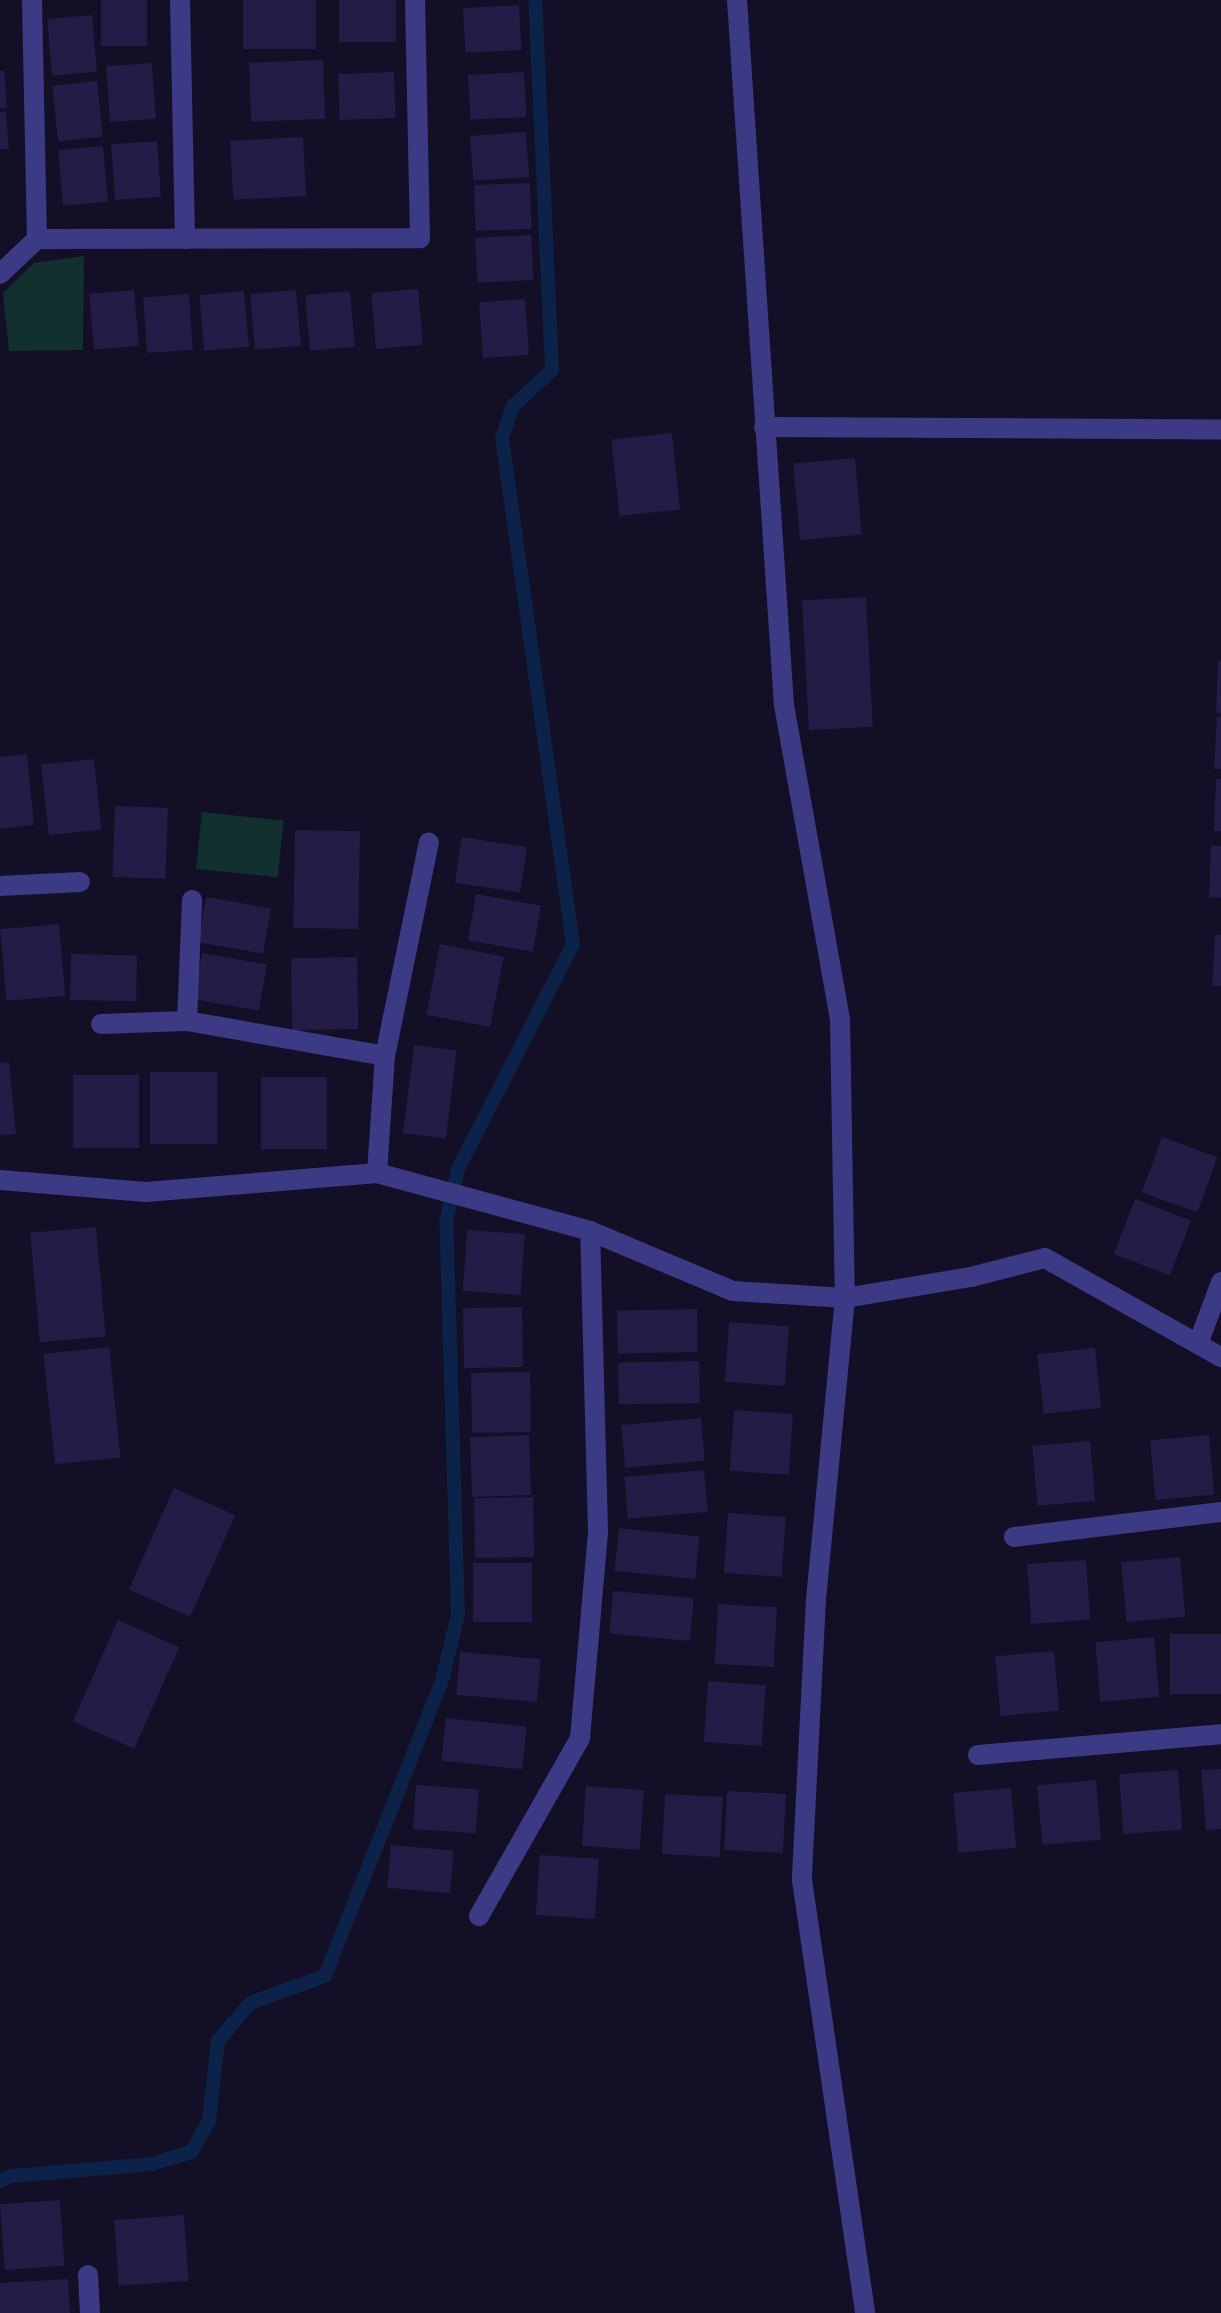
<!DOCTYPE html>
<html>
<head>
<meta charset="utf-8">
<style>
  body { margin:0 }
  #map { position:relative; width:1221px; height:2313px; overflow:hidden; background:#130f26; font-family:"DejaVu Sans",sans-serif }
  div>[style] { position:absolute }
  .green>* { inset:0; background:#12302f; transform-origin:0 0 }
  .stream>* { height:14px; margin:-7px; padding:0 7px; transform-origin:7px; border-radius:7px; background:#0c2248 }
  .building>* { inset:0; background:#241b47; transform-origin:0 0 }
  .minor>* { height:20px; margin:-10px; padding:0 10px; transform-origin:10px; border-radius:10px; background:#3d3a85 }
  span { translate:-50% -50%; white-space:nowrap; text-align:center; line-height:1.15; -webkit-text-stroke:7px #130f26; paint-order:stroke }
</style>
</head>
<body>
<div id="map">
  <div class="green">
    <i style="clip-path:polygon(84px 256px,83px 350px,9px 351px,3px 293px,34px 263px)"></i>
    <i style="left:202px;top:812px;width:82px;height:57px;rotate:6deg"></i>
  </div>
  <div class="stream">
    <i style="left:0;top:2181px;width:13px;rotate:-23deg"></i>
    <i style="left:12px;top:2176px;width:141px;rotate:-4.9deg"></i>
    <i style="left:152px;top:2164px;width:41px;rotate:-17.1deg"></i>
    <i style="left:191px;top:2152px;width:36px;rotate:-60deg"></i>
    <i style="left:209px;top:2121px;width:81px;rotate:-83.6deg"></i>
    <i style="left:218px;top:2041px;width:50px;rotate:-49.9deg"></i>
    <i style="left:250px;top:2003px;width:80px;rotate:-19.8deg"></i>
    <i style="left:325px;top:1976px;width:318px;rotate:-68.4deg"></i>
    <i style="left:442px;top:1680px;width:67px;rotate:-76.2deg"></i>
    <i style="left:458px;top:1615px;width:393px;rotate:-91.7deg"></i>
    <i style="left:446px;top:1222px;width:54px;rotate:-77.2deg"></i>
    <i style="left:458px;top:1169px;width:253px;rotate:-62.9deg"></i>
    <i style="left:573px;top:944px;width:511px;rotate:-97.99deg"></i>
    <i style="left:502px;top:438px;width:34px;rotate:-71deg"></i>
    <i style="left:513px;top:406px;width:53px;rotate:-42.7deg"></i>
    <i style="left:552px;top:370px;width:370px;rotate:-92.6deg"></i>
  </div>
  <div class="building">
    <i style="left:101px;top:0;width:46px;height:46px"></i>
    <i style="left:243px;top:0;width:73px;height:49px"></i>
    <i style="left:339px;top:0;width:57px;height:42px"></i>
    <i style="left:519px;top:5px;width:45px;height:56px;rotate:87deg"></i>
    <i style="left:92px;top:15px;width:57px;height:45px;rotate:85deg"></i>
    <i style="left:323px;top:60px;width:59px;height:74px;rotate:88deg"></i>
    <i style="left:152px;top:63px;width:56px;height:46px;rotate:86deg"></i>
    <i style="clip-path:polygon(0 71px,4px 71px,7px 107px,0 108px)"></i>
    <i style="left:394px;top:72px;width:46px;height:56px;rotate:88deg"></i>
    <i style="left:524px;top:72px;width:45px;height:56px;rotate:87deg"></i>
    <i style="left:97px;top:81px;width:56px;height:45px;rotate:84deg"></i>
    <i style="clip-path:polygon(0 112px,6px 112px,9px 149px,0 149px)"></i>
    <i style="left:526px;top:132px;width:45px;height:56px;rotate:86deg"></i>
    <i style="left:303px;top:137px;width:59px;height:73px;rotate:87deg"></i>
    <i style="left:157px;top:141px;width:56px;height:46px;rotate:86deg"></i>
    <i style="left:103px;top:146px;width:56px;height:45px;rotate:85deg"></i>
    <i style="left:530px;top:183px;width:46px;height:56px;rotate:88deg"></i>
    <i style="left:531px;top:235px;width:45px;height:56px;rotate:87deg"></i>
    <i style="left:418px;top:289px;width:56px;height:47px;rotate:85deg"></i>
    <i style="left:134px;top:290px;width:56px;height:45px;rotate:85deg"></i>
    <i style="left:296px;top:290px;width:56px;height:46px;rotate:85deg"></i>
    <i style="left:244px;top:291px;width:56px;height:45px;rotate:85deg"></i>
    <i style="left:350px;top:291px;width:56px;height:45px;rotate:85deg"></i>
    <i style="left:189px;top:294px;width:56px;height:46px;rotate:86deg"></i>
    <i style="left:525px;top:299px;width:56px;height:46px;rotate:86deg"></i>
    <i style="left:672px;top:433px;width:77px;height:61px;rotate:84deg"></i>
    <i style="left:855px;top:458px;width:77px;height:62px;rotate:85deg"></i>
    <i style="left:866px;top:597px;width:130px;height:64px;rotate:87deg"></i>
    <i style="clip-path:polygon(1218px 661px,1221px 661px,1221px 713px,1216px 713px)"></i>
    <i style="clip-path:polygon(1217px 717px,1221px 717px,1221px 769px,1214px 769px)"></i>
    <i style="clip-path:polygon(27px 754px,34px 825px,0 829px,0 757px)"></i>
    <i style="left:94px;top:759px;width:71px;height:53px;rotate:84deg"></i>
    <i style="clip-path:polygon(1216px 779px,1221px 779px,1221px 831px,1214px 831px)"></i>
    <i style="left:115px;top:806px;width:53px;height:71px;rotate:2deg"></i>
    <i style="left:295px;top:830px;width:65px;height:98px;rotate:1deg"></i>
    <i style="left:462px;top:837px;width:66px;height:46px;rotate:9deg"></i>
    <i style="clip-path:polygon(1211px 845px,1221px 846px,1221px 898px,1209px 897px)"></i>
    <i style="left:476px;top:894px;width:66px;height:47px;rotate:10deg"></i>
    <i style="left:206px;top:897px;width:66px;height:46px;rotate:10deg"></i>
    <i style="left:59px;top:924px;width:72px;height:59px;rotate:85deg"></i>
    <i style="clip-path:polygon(1215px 934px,1221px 935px,1221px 986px,1212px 986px)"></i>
    <i style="left:440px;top:944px;width:65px;height:72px;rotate:11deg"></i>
    <i style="left:202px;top:953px;width:66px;height:47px;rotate:10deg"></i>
    <i style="left:71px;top:954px;width:66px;height:46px;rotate:1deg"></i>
    <i style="left:357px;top:957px;width:72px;height:66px;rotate:89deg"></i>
    <i style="left:414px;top:1045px;width:43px;height:89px;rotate:7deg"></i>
    <i style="clip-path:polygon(9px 1062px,16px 1134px,0 1135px,0 1063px)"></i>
    <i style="left:217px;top:1072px;width:72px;height:67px;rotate:90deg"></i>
    <i style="left:73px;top:1075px;width:66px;height:73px"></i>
    <i style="left:261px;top:1077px;width:66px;height:72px"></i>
    <i style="left:1162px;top:1137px;width:59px;height:59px;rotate:20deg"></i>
    <i style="left:1135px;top:1199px;width:60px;height:59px;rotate:21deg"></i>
    <i style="left:96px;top:1227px;width:110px;height:66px;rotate:85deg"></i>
    <i style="left:467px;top:1230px;width:58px;height:61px;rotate:4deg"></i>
    <i style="left:522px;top:1307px;width:60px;height:59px;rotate:89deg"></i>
    <i style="left:697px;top:1309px;width:43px;height:80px;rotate:89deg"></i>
    <i style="left:729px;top:1322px;width:60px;height:60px;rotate:4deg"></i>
    <i style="left:109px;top:1347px;width:111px;height:66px;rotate:84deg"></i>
    <i style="left:1095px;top:1348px;width:60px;height:58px;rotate:84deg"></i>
    <i style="left:699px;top:1361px;width:42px;height:81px;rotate:89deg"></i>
    <i style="left:530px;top:1372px;width:60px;height:59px;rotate:89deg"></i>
    <i style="left:734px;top:1410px;width:59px;height:61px;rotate:4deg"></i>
    <i style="left:701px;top:1418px;width:43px;height:80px;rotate:85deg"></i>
    <i style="left:529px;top:1435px;width:60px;height:59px;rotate:88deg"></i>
    <i style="left:1209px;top:1435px;width:60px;height:59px;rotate:85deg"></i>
    <i style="left:1090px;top:1441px;width:60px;height:58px;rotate:85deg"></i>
    <i style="left:704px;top:1470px;width:42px;height:80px;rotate:85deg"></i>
    <i style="left:174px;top:1488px;width:67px;height:111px;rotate:24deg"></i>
    <i style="left:533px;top:1497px;width:60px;height:59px;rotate:89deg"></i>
    <i style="left:728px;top:1513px;width:58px;height:60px;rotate:4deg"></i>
    <i style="left:619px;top:1528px;width:81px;height:43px;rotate:6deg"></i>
    <i style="left:1180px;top:1557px;width:60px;height:59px;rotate:85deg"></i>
    <i style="left:1086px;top:1560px;width:60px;height:59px;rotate:86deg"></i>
    <i style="left:532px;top:1563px;width:59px;height:59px;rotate:90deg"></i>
    <i style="left:613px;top:1591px;width:81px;height:43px;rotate:5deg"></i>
    <i style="left:718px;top:1604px;width:59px;height:60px;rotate:3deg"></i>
    <i style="left:118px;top:1620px;width:67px;height:111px;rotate:24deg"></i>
    <i style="left:1221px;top:1634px;width:60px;height:51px;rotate:90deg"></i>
    <i style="left:1154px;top:1637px;width:60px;height:59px;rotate:85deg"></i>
    <i style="left:1054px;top:1651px;width:60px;height:59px;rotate:85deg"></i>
    <i style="left:460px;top:1652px;width:81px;height:43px;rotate:5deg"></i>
    <i style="left:708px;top:1681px;width:58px;height:61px;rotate:4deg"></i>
    <i style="left:446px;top:1718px;width:81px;height:43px;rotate:6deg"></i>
    <i style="clip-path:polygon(1221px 1769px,1221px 1829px,1206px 1830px,1201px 1770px)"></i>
    <i style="left:1178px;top:1770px;width:60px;height:59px;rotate:86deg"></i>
    <i style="left:1096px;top:1780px;width:60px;height:59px;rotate:85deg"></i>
    <i style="left:416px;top:1785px;width:63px;height:44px;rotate:4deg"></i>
    <i style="left:586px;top:1786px;width:58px;height:60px;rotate:4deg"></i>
    <i style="left:1011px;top:1788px;width:60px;height:58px;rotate:85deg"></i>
    <i style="left:727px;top:1791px;width:59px;height:59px;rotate:3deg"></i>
    <i style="left:665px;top:1794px;width:58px;height:60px;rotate:3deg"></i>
    <i style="left:391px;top:1845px;width:63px;height:43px;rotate:5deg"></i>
    <i style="left:540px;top:1855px;width:59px;height:60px;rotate:4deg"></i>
    <i style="left:60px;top:2200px;width:66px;height:60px;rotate:86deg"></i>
    <i style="left:184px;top:2215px;width:66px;height:70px;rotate:86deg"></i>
    <i style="clip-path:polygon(68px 2279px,70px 2313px,0 2313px,0 2283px)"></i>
  </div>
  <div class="minor">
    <i style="left:180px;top:0;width:239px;rotate:88.8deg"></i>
    <i style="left:737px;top:0;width:707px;rotate:86.19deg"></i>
    <i style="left:784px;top:705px;width:320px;rotate:79.9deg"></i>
    <i style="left:840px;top:1020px;width:278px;rotate:89deg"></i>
    <i style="left:845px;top:1298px;width:302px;rotate:95.5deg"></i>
    <i style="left:816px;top:1599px;width:281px;rotate:92.9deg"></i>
    <i style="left:802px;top:1880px;width:438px;rotate:81.7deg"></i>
    <i style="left:37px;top:239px;width:383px;rotate:-0.1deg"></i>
    <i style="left:420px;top:238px;width:238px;rotate:-91.2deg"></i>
    <i style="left:0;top:274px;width:51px;rotate:-43.4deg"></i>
    <i style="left:37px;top:239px;width:239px;rotate:-91.2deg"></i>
    <i style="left:764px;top:427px;width:457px;rotate:0.3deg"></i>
    <i style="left:0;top:886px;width:80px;rotate:-2.9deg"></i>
    <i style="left:187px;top:1021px;width:121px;rotate:-87.6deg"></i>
    <i style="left:101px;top:1024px;width:86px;rotate:-2deg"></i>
    <i style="left:187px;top:1021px;width:201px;rotate:10deg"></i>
    <i style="left:385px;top:1056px;width:218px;rotate:-78.4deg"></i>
    <i style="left:377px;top:1173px;width:117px;rotate:-86.1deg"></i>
    <i style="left:0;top:1180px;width:146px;rotate:4.7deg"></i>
    <i style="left:146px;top:1192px;width:232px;rotate:-4.7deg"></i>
    <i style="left:377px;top:1173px;width:221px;rotate:15.2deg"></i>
    <i style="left:590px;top:1231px;width:155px;rotate:22.8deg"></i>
    <i style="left:733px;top:1291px;width:112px;rotate:3.6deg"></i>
    <i style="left:845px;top:1298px;width:128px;rotate:-9.5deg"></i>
    <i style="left:971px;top:1277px;width:76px;rotate:-14.4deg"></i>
    <i style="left:1045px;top:1258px;width:202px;rotate:29.4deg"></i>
    <i style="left:1198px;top:1344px;width:66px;rotate:-69.6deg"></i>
    <i style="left:1014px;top:1537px;width:209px;rotate:-6.9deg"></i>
    <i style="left:978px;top:1755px;width:244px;rotate:-4.9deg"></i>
    <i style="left:479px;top:1916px;width:205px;rotate:-60.4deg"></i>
    <i style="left:580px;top:1738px;width:207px;rotate:-85deg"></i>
    <i style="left:598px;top:1532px;width:301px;rotate:-91.5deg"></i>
    <i style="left:88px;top:2275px;width:38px;rotate:87deg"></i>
  </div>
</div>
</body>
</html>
